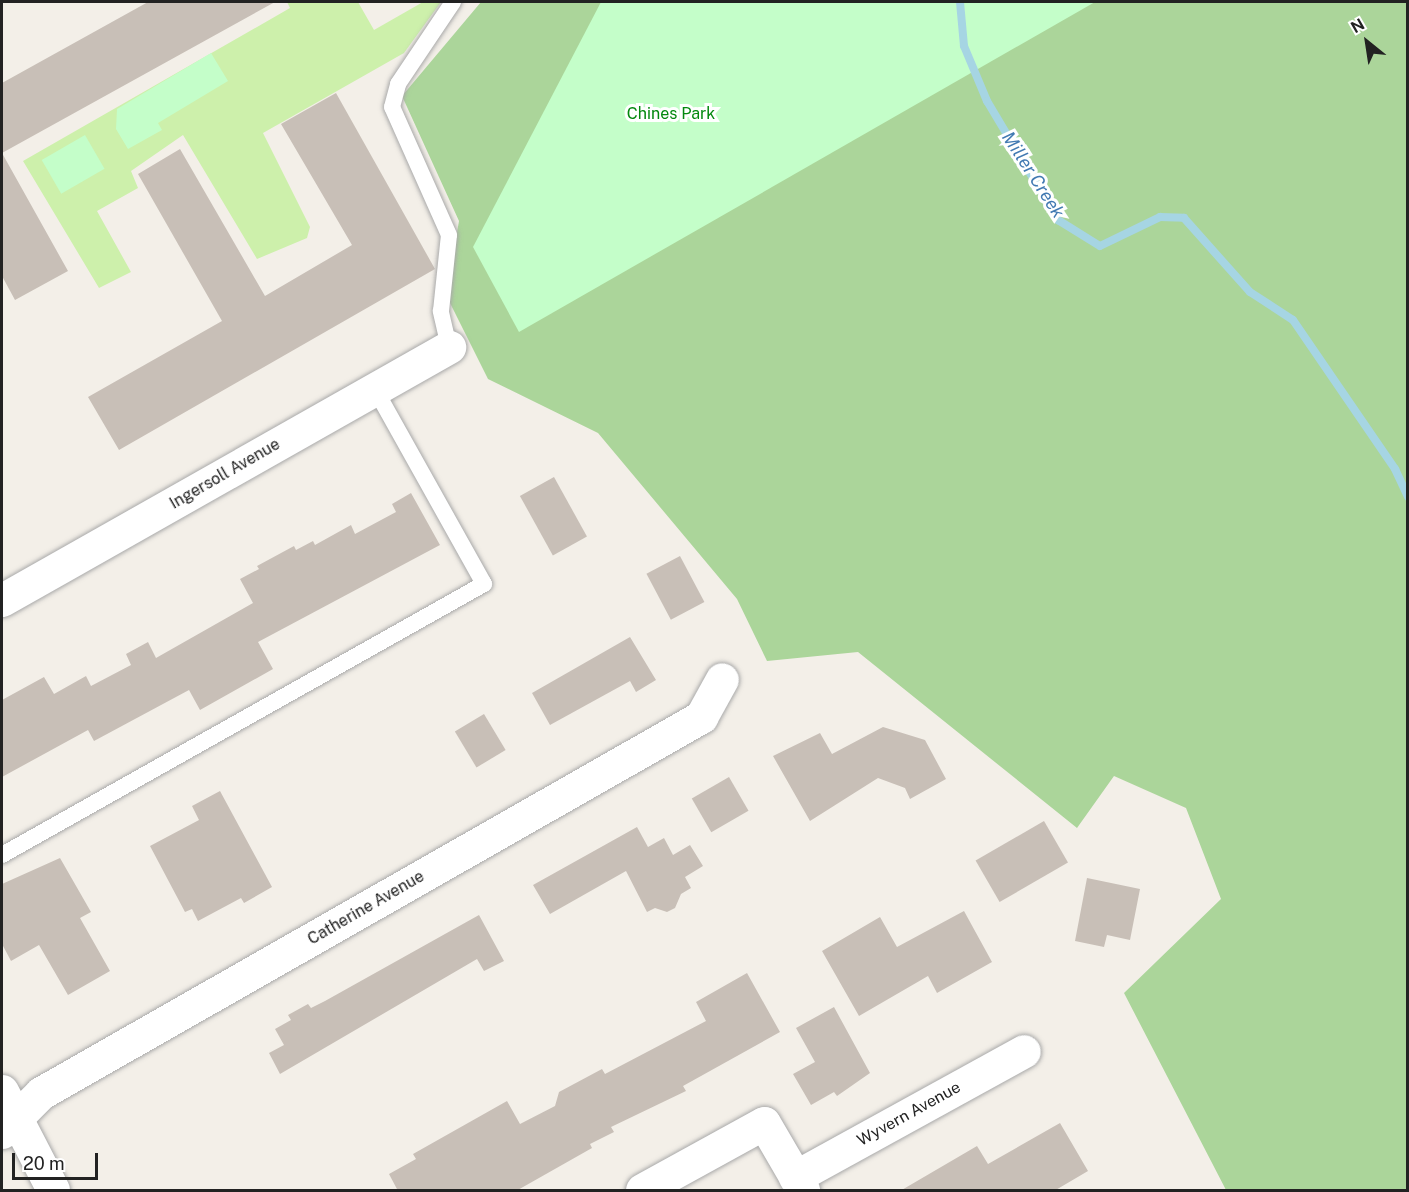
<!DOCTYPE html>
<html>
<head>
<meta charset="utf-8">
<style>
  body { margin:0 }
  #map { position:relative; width:1409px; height:1192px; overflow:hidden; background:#f3efe8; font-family:"Public Sans",sans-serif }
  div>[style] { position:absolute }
  .grass>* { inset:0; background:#cdf0ab }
  .forest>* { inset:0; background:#abd59a }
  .park>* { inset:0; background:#c4fec9; transform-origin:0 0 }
  .stream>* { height:8px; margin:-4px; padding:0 4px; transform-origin:4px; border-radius:4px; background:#a6d5e3 }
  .building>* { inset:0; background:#c8bfb7; transform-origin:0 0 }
  .roads { filter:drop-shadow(0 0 2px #a9a9a9) drop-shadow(0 0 2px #a9a9a9) }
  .lane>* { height:16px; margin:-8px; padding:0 8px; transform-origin:8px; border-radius:8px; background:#fff }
  .street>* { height:33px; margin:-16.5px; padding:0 16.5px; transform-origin:16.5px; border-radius:16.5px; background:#fff }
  span { translate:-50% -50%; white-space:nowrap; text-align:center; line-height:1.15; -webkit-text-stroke:6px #fff; paint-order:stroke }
  .park-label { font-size:16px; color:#03880e }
  .street-label { font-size:16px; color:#222 }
  .water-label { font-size:18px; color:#427ab2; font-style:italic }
  .frame { position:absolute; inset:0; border:3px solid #222; pointer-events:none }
  .north { position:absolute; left:1337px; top:12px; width:60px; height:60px; -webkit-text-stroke:4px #fff; paint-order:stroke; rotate:330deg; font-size:16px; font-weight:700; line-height:24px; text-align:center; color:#222 }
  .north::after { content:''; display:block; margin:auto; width:21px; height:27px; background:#222; clip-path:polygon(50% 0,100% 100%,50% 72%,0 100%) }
  .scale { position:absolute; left:12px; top:1153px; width:86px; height:27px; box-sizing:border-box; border:3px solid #222; border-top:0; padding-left:8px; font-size:18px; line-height:21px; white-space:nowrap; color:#222; -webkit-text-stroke:4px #fff; paint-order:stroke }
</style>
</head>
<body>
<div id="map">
  <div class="grass">
    <i style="clip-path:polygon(287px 2px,358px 2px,374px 30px,423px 2px,441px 2px,404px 53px,263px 133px,310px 227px,307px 238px,257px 259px,183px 135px,131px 171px,138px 188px,97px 211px,131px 272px,99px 288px,23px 161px,290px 8px)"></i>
  </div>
  <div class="forest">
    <i style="clip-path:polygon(481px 2px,1407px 2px,1407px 1190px,1226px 1190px,1124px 993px,1221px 899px,1186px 808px,1114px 776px,1077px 828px,858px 652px,767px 661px,737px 599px,598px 433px,488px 379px,446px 295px,459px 221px,402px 96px)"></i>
  </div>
  <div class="park">
    <i style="clip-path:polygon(601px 2px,1095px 2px,519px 332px,473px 247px)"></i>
    <i style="clip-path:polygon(211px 53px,228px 81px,158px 123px,162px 130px,128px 149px,116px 129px,117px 109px)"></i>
    <i style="left:85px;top:135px;width:39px;height:50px;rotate:60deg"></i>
  </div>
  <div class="stream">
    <i style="left:960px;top:2px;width:44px;rotate:84.8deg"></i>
    <i style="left:964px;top:46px;width:60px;rotate:67.3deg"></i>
    <i style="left:987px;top:101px;width:139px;rotate:59.2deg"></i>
    <i style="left:1058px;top:220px;width:49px;rotate:31.8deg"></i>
    <i style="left:1100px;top:246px;width:67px;rotate:-25.8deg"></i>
    <i style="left:1160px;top:217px;width:24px;rotate:2deg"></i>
    <i style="left:1184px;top:218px;width:99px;rotate:48.3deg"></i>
    <i style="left:1250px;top:292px;width:51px;rotate:33.1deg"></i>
    <i style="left:1293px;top:320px;width:181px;rotate:55.6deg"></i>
    <i style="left:1395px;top:469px;width:31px;rotate:65deg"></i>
  </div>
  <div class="building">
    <i style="clip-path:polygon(148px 2px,275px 2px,2px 153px,68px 271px,15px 300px,2px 276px,2px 83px)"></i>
    <i style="clip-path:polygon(336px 93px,435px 269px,119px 450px,88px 397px,222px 321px,138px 174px,180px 149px,265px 296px,352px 245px,281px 124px)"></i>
    <i style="left:554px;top:477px;width:68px;height:39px;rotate:61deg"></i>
    <i style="clip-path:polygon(411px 493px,440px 545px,258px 642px,273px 669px,200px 710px,189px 690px,94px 741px,88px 730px,2px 777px,2px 700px,44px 677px,54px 694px,86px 676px,91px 686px,131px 665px,126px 654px,148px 642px,156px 658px,253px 603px,240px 579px,259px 569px,257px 566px,294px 546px,296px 550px,313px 541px,315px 545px,351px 525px,355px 534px,396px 512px,392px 504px)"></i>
    <i style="left:680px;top:556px;width:52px;height:38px;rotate:62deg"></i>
    <i style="clip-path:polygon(630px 637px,656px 680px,636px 692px,630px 681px,550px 725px,532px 693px)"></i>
    <i style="left:484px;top:714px;width:42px;height:34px;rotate:59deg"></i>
    <i style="clip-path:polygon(883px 727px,925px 740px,946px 779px,910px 799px,905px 788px,878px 778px,810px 821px,773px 756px,820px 733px,832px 754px)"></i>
    <i style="left:729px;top:777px;width:39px;height:43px;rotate:60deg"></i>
    <i style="clip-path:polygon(220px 791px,272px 887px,244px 903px,241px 898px,198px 921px,192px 909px,185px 912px,150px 846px,199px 820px,192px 806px)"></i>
    <i style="left:1044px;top:821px;width:48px;height:79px;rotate:60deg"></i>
    <i style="clip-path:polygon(637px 827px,648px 847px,664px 838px,673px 855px,690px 845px,703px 866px,685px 877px,691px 888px,681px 894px,675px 908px,667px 912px,655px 908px,647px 912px,626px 871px,550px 914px,533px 885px)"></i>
    <i style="clip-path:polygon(60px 858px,91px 912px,80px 918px,110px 971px,68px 995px,39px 945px,11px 961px,2px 944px,2px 884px)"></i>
    <i style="clip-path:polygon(1087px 878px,1140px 889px,1130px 940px,1107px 935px,1104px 947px,1075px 941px)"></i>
    <i style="clip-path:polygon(964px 911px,992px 962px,937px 993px,928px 976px,859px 1016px,822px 951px,880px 917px,897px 947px)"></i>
    <i style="clip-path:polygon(479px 915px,504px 961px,484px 971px,477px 959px,280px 1074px,269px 1053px,284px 1045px,275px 1029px,291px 1020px,288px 1015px,308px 1004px,311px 1008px,325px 1001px)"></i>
    <i style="clip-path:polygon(747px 973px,780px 1032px,683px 1086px,686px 1091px,611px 1127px,614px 1132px,590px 1144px,592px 1148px,516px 1191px,398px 1191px,389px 1174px,416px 1159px,413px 1154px,507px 1101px,520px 1124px,555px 1106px,559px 1092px,602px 1069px,605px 1074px,706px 1021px,696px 1002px)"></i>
    <i style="clip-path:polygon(834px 1007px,870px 1073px,837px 1096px,834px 1092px,811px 1105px,793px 1074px,815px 1062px,796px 1028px)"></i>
    <i style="clip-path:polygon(1060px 1123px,1088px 1171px,1054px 1191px,900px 1191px,977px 1146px,988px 1164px)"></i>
  </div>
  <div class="roads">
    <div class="lane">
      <i style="left:449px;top:347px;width:37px;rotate:-103deg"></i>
      <i style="left:441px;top:311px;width:76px;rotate:-84deg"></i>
      <i style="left:449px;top:235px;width:140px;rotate:-114deg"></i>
      <i style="left:392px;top:107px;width:24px;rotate:-75deg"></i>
      <i style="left:398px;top:84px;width:99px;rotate:-56.1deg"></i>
      <i style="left:2px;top:855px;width:553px;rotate:-29.35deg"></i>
      <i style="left:484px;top:584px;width:223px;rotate:-119.2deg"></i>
    </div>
    <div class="street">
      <i style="left:2px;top:600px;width:514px;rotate:-29.51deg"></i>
      <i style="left:2px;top:1091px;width:111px;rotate:62.7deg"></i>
      <i style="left:2px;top:1132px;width:55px;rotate:-45deg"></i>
      <i style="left:41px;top:1093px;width:760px;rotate:-29.67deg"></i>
      <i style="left:701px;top:717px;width:43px;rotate:-61.1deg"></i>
      <i style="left:795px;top:1177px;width:261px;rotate:-28.8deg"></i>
      <i style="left:642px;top:1190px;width:139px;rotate:-28.8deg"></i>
      <i style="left:764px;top:1123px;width:78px;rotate:59.8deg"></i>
    </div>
  </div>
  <div class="park-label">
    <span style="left:671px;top:114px">Chines Park</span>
  </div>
  <div class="street-label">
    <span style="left:225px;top:474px;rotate:-30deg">Ingersoll Avenue</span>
    <span style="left:366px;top:908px;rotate:-30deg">Catherine Avenue</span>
    <span style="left:909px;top:1114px;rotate:-29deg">Wyvern Avenue</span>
  </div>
  <div class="water-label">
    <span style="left:1033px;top:175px;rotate:57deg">Miller Creek</span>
  </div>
  <div class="frame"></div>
  <div class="north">N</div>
  <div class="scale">20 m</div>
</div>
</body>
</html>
